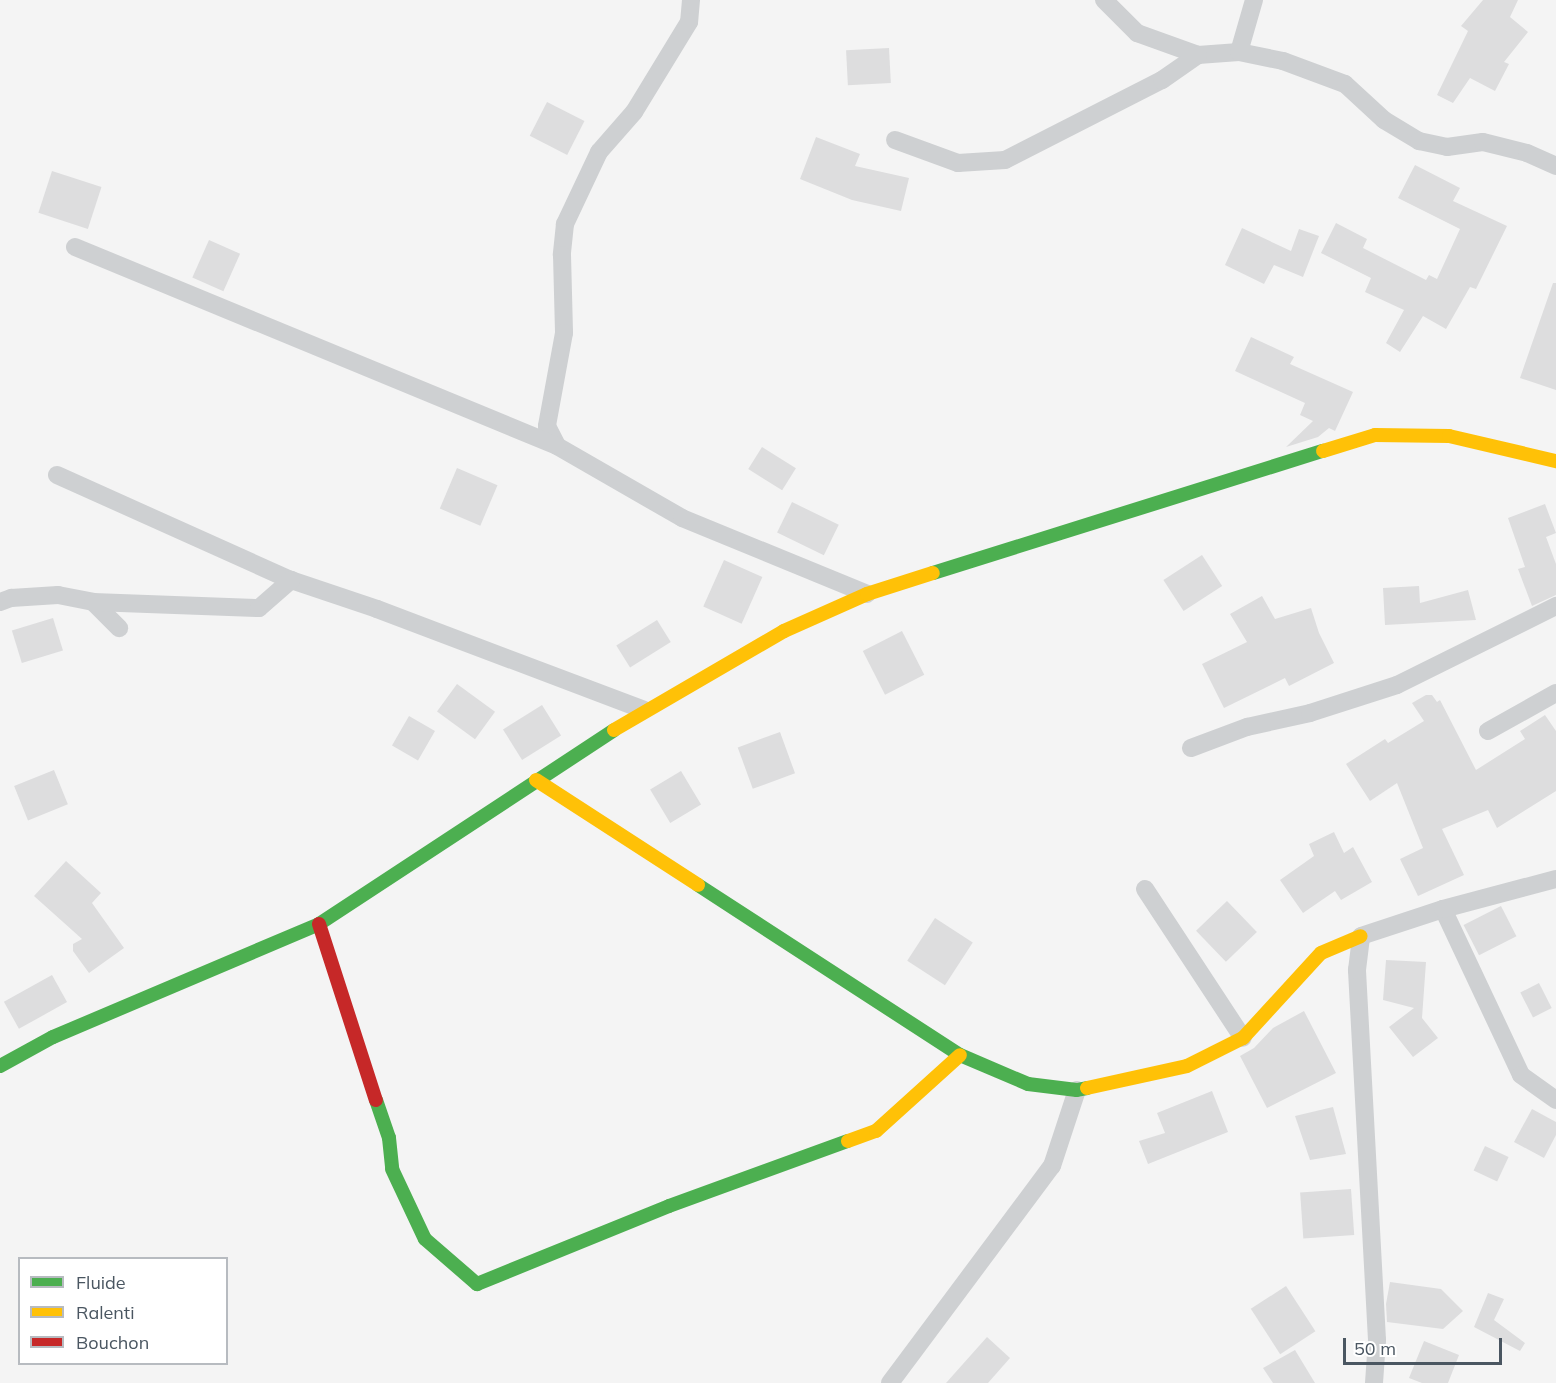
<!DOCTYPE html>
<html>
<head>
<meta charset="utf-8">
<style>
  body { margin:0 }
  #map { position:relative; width:1556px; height:1383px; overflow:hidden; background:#f4f4f4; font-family:Mulish,sans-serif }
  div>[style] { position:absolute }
  .building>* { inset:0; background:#ddddde; transform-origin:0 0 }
  .street>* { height:18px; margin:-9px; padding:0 9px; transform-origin:9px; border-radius:9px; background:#ced0d2 }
  .fast>* { height:14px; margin:-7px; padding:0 7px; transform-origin:7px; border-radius:7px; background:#4caf50 }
  .slow>* { height:14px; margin:-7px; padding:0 7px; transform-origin:7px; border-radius:7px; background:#ffc107 }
  .jam>* { height:14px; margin:-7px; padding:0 7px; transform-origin:7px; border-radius:7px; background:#c62828 }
  span { translate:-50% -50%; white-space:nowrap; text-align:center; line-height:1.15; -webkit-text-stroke:4.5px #fff; paint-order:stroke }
  .legend { position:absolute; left:18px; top:1257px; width:210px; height:108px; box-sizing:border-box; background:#fff; border:2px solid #b7bbc0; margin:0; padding:8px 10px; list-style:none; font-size:18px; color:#4a5661 }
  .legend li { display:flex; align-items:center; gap:12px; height:30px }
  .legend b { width:30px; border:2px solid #b7bbc0 }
  .scale { position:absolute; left:1343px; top:1338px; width:159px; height:27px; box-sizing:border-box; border:3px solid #4a5661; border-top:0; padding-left:8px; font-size:18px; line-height:21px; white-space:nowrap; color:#4a5661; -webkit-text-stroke:4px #fff; paint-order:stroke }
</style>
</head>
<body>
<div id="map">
  <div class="building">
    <i style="clip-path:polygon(1483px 0,1518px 0,1510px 17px,1528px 32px,1504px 62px,1509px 64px,1495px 91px,1470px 78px,1453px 103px,1437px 95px,1468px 31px,1461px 26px)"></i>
    <i style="left:889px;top:48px;width:35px;height:43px;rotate:87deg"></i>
    <i style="left:547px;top:102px;width:42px;height:38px;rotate:27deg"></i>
    <i style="clip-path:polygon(816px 137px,860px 154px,855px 166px,909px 178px,901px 211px,852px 200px,800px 179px)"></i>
    <i style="clip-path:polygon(1415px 165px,1460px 188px,1453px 201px,1507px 226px,1476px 289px,1470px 287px,1446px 329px,1423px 316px,1400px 352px,1386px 343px,1404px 310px,1365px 292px,1371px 278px,1321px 253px,1336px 223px,1367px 239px,1363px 248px,1426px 280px,1429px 275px,1437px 279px,1460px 229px,1398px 198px)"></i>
    <i style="left:52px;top:171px;width:52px;height:44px;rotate:18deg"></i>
    <i style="clip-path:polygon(1242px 228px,1291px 251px,1299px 229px,1319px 236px,1303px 277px,1274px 265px,1264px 284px,1225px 265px)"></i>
    <i style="left:209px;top:240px;width:34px;height:41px;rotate:24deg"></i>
    <i style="clip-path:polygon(1553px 283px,1556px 283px,1556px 390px,1520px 378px)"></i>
    <i style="clip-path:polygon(1251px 337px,1294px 357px,1290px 364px,1353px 392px,1335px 431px,1329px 428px,1318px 437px,1286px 447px,1313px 421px,1300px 415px,1305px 403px,1235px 371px)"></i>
    <i style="left:762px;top:447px;width:40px;height:26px;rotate:32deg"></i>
    <i style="left:457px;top:468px;width:44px;height:44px;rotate:23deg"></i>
    <i style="left:792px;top:502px;width:52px;height:34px;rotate:26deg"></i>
    <i style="clip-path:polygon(1545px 504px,1556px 533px,1546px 537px,1556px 564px,1556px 595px,1532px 606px,1518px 569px,1525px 567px,1508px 518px)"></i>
    <i style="left:1202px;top:555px;width:37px;height:46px;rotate:57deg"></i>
    <i style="left:724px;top:560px;width:42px;height:51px;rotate:24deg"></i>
    <i style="clip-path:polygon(1419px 586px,1420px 603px,1468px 590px,1476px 620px,1385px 625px,1383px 588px)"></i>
    <i style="clip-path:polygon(1262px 596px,1275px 619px,1311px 608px,1319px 633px,1334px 663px,1289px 686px,1285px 678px,1224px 708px,1202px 664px,1247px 642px,1230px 614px)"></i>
    <i style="left:53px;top:618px;width:34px;height:43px;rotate:73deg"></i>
    <i style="left:657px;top:620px;width:26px;height:48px;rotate:58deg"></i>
    <i style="left:902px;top:631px;width:49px;height:44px;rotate:63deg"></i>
    <i style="left:457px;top:684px;width:47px;height:34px;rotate:36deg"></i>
    <i style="clip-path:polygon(1426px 695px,1432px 695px,1437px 702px,1440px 700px,1476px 770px,1525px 739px,1520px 731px,1545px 715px,1556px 731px,1556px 791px,1497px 828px,1488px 810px,1442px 829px,1464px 875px,1418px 896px,1400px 859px,1423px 848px,1397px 783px,1370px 801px,1346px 764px,1385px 739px,1388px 743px,1424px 721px,1412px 703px)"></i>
    <i style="left:542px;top:705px;width:36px;height:46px;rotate:58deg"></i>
    <i style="left:409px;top:716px;width:30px;height:34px;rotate:30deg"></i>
    <i style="left:780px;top:732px;width:44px;height:45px;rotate:70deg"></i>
    <i style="left:54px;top:770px;width:37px;height:43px;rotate:68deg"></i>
    <i style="left:681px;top:771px;width:39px;height:36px;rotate:59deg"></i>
    <i style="clip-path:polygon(1334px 832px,1344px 853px,1353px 847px,1372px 882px,1341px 900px,1335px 891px,1303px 913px,1280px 880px,1314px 856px,1309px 844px)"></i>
    <i style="clip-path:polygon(66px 861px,101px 893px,92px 903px,124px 948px,89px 973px,73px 951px,73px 944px,82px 939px,34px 896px)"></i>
    <i style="left:1227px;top:901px;width:43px;height:43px;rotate:46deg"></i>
    <i style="left:1501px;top:906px;width:34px;height:42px;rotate:63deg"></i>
    <i style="left:935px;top:918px;width:45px;height:51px;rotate:33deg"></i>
    <i style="clip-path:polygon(1386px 960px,1426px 962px,1422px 1018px,1438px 1038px,1413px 1057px,1389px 1027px,1414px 1008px,1383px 1000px)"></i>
    <i style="left:52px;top:975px;width:31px;height:55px;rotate:61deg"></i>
    <i style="left:1539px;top:983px;width:28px;height:21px;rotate:63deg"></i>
    <i style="clip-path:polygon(1304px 1011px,1336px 1073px,1267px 1108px,1240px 1056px,1254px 1048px,1273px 1028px)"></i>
    <i style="clip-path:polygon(1212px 1091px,1228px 1132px,1148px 1164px,1139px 1141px,1165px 1133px,1157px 1113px)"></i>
    <i style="clip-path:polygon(1333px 1107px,1346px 1154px,1310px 1160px,1295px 1116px)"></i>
    <i style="clip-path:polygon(1532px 1109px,1556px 1122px,1556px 1135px,1544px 1158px,1514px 1142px)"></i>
    <i style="left:1485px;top:1146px;width:26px;height:27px;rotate:25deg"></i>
    <i style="left:1351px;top:1189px;width:46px;height:51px;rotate:86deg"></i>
    <i style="clip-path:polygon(1390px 1282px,1441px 1289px,1463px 1311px,1443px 1329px,1387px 1322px,1386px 1304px)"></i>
    <i style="left:1286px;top:1286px;width:54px;height:42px;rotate:57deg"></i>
    <i style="clip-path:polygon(1488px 1293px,1504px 1299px,1494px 1320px,1525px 1343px,1520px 1351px,1474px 1327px)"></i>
    <i style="clip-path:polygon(987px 1337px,1010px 1358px,988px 1383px,946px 1383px)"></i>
    <i style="clip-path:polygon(1424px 1341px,1459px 1355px,1448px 1383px,1422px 1383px,1409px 1378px)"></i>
    <i style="clip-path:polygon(1295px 1350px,1315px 1383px,1273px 1383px,1263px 1368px)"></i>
  </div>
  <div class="street">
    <i style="left:691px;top:0;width:22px;rotate:95deg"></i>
    <i style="left:689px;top:22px;width:105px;rotate:121.4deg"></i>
    <i style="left:634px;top:112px;width:53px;rotate:131.2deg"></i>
    <i style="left:599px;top:152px;width:80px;rotate:115.3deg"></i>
    <i style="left:565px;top:224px;width:31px;rotate:96deg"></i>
    <i style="left:562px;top:255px;width:78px;rotate:88.5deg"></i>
    <i style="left:564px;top:333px;width:95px;rotate:100.4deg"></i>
    <i style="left:547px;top:426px;width:22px;rotate:63deg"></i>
    <i style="left:557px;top:446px;width:144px;rotate:29.9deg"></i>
    <i style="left:682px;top:518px;width:200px;rotate:22.3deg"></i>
    <i style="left:1104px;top:0;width:47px;rotate:45deg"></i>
    <i style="left:1137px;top:33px;width:65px;rotate:19.8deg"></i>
    <i style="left:1198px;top:55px;width:41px;rotate:-4.2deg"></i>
    <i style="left:1239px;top:52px;width:45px;rotate:11.6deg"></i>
    <i style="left:1283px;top:61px;width:66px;rotate:20.4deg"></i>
    <i style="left:1345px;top:84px;width:53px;rotate:42.7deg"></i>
    <i style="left:1384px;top:120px;width:41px;rotate:31deg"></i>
    <i style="left:1419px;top:141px;width:29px;rotate:12deg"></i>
    <i style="left:1447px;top:147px;width:36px;rotate:-8deg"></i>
    <i style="left:1483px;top:142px;width:45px;rotate:14deg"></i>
    <i style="left:1527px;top:153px;width:32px;rotate:24deg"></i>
    <i style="left:1239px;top:52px;width:54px;rotate:-73.9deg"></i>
    <i style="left:895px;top:140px;width:67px;rotate:20.1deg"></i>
    <i style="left:958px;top:163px;width:47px;rotate:-3.7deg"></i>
    <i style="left:1005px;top:160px;width:176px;rotate:-27deg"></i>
    <i style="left:1162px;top:80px;width:44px;rotate:-34.8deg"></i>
    <i style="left:75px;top:247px;width:521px;rotate:22.43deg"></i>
    <i style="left:57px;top:475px;width:256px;rotate:24.2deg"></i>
    <i style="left:291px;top:580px;width:91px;rotate:18.6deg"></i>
    <i style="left:377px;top:609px;width:285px;rotate:20.7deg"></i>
    <i style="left:0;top:602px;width:12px;rotate:-20deg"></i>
    <i style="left:11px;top:598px;width:47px;rotate:-3.7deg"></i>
    <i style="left:58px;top:595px;width:36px;rotate:11deg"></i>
    <i style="left:93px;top:602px;width:37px;rotate:45deg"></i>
    <i style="left:93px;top:602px;width:166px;rotate:2.1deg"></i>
    <i style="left:259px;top:608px;width:43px;rotate:-41.2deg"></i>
    <i style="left:1488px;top:731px;width:78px;rotate:-29.2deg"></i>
    <i style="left:1191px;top:748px;width:60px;rotate:-20.6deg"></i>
    <i style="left:1247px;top:727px;width:65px;rotate:-12.5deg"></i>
    <i style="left:1310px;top:713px;width:91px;rotate:-17.8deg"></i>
    <i style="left:1397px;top:685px;width:178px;rotate:-26.4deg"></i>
    <i style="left:1145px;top:889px;width:178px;rotate:56.7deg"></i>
    <i style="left:1443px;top:909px;width:183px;rotate:64.8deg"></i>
    <i style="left:1521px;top:1075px;width:43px;rotate:35.5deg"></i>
    <i style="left:890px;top:1383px;width:271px;rotate:-53.3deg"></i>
    <i style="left:1052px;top:1166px;width:80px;rotate:-71.8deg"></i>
    <i style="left:1374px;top:1383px;width:43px;rotate:-86deg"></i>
    <i style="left:1377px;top:1340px;width:371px;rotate:-93.1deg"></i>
    <i style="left:1357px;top:970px;width:34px;rotate:-83deg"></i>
    <i style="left:1361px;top:936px;width:86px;rotate:-18.2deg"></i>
    <i style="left:1443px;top:909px;width:117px;rotate:-14.9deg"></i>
  </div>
  <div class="fast">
    <i style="left:933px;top:573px;width:409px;rotate:-17.4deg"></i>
    <i style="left:698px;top:885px;width:312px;rotate:33deg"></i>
    <i style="left:960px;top:1055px;width:74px;rotate:23.1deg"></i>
    <i style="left:1028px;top:1084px;width:49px;rotate:7deg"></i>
    <i style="left:1077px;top:1090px;width:10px;rotate:-11deg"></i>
    <i style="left:0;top:1066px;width:60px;rotate:-28.7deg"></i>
    <i style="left:53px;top:1037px;width:289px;rotate:-23deg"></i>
    <i style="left:319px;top:924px;width:353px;rotate:-33.3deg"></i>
    <i style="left:376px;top:1100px;width:40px;rotate:71.1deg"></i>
    <i style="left:389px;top:1138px;width:31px;rotate:84deg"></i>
    <i style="left:392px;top:1169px;width:77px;rotate:64.8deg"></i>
    <i style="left:425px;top:1239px;width:69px;rotate:40.9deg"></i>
    <i style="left:477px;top:1284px;width:207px;rotate:-22.1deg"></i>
    <i style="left:669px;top:1206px;width:190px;rotate:-20deg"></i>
  </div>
  <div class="slow">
    <i style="left:1323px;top:451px;width:54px;rotate:-17.1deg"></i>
    <i style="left:1375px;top:435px;width:74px;rotate:0.8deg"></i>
    <i style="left:1449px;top:436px;width:110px;rotate:13.2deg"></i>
    <i style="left:614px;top:730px;width:197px;rotate:-30.2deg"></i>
    <i style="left:784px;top:631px;width:91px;rotate:-24deg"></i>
    <i style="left:867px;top:594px;width:69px;rotate:-17.7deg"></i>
    <i style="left:536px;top:780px;width:193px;rotate:32.9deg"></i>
    <i style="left:1087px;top:1088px;width:102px;rotate:-12.4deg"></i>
    <i style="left:1187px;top:1066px;width:63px;rotate:-26.6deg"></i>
    <i style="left:1243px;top:1038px;width:115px;rotate:-47.5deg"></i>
    <i style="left:1321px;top:953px;width:43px;rotate:-23deg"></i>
    <i style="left:848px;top:1141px;width:30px;rotate:-20deg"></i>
    <i style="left:876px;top:1131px;width:113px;rotate:-42.1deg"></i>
  </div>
  <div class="jam">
    <i style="left:319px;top:924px;width:185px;rotate:72.1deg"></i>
  </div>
  <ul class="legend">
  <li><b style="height:8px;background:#4caf50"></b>Fluide</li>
  <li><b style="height:8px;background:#ffc107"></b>Ralenti</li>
  <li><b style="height:8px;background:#c62828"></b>Bouchon</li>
  </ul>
  <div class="scale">50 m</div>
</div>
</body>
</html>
